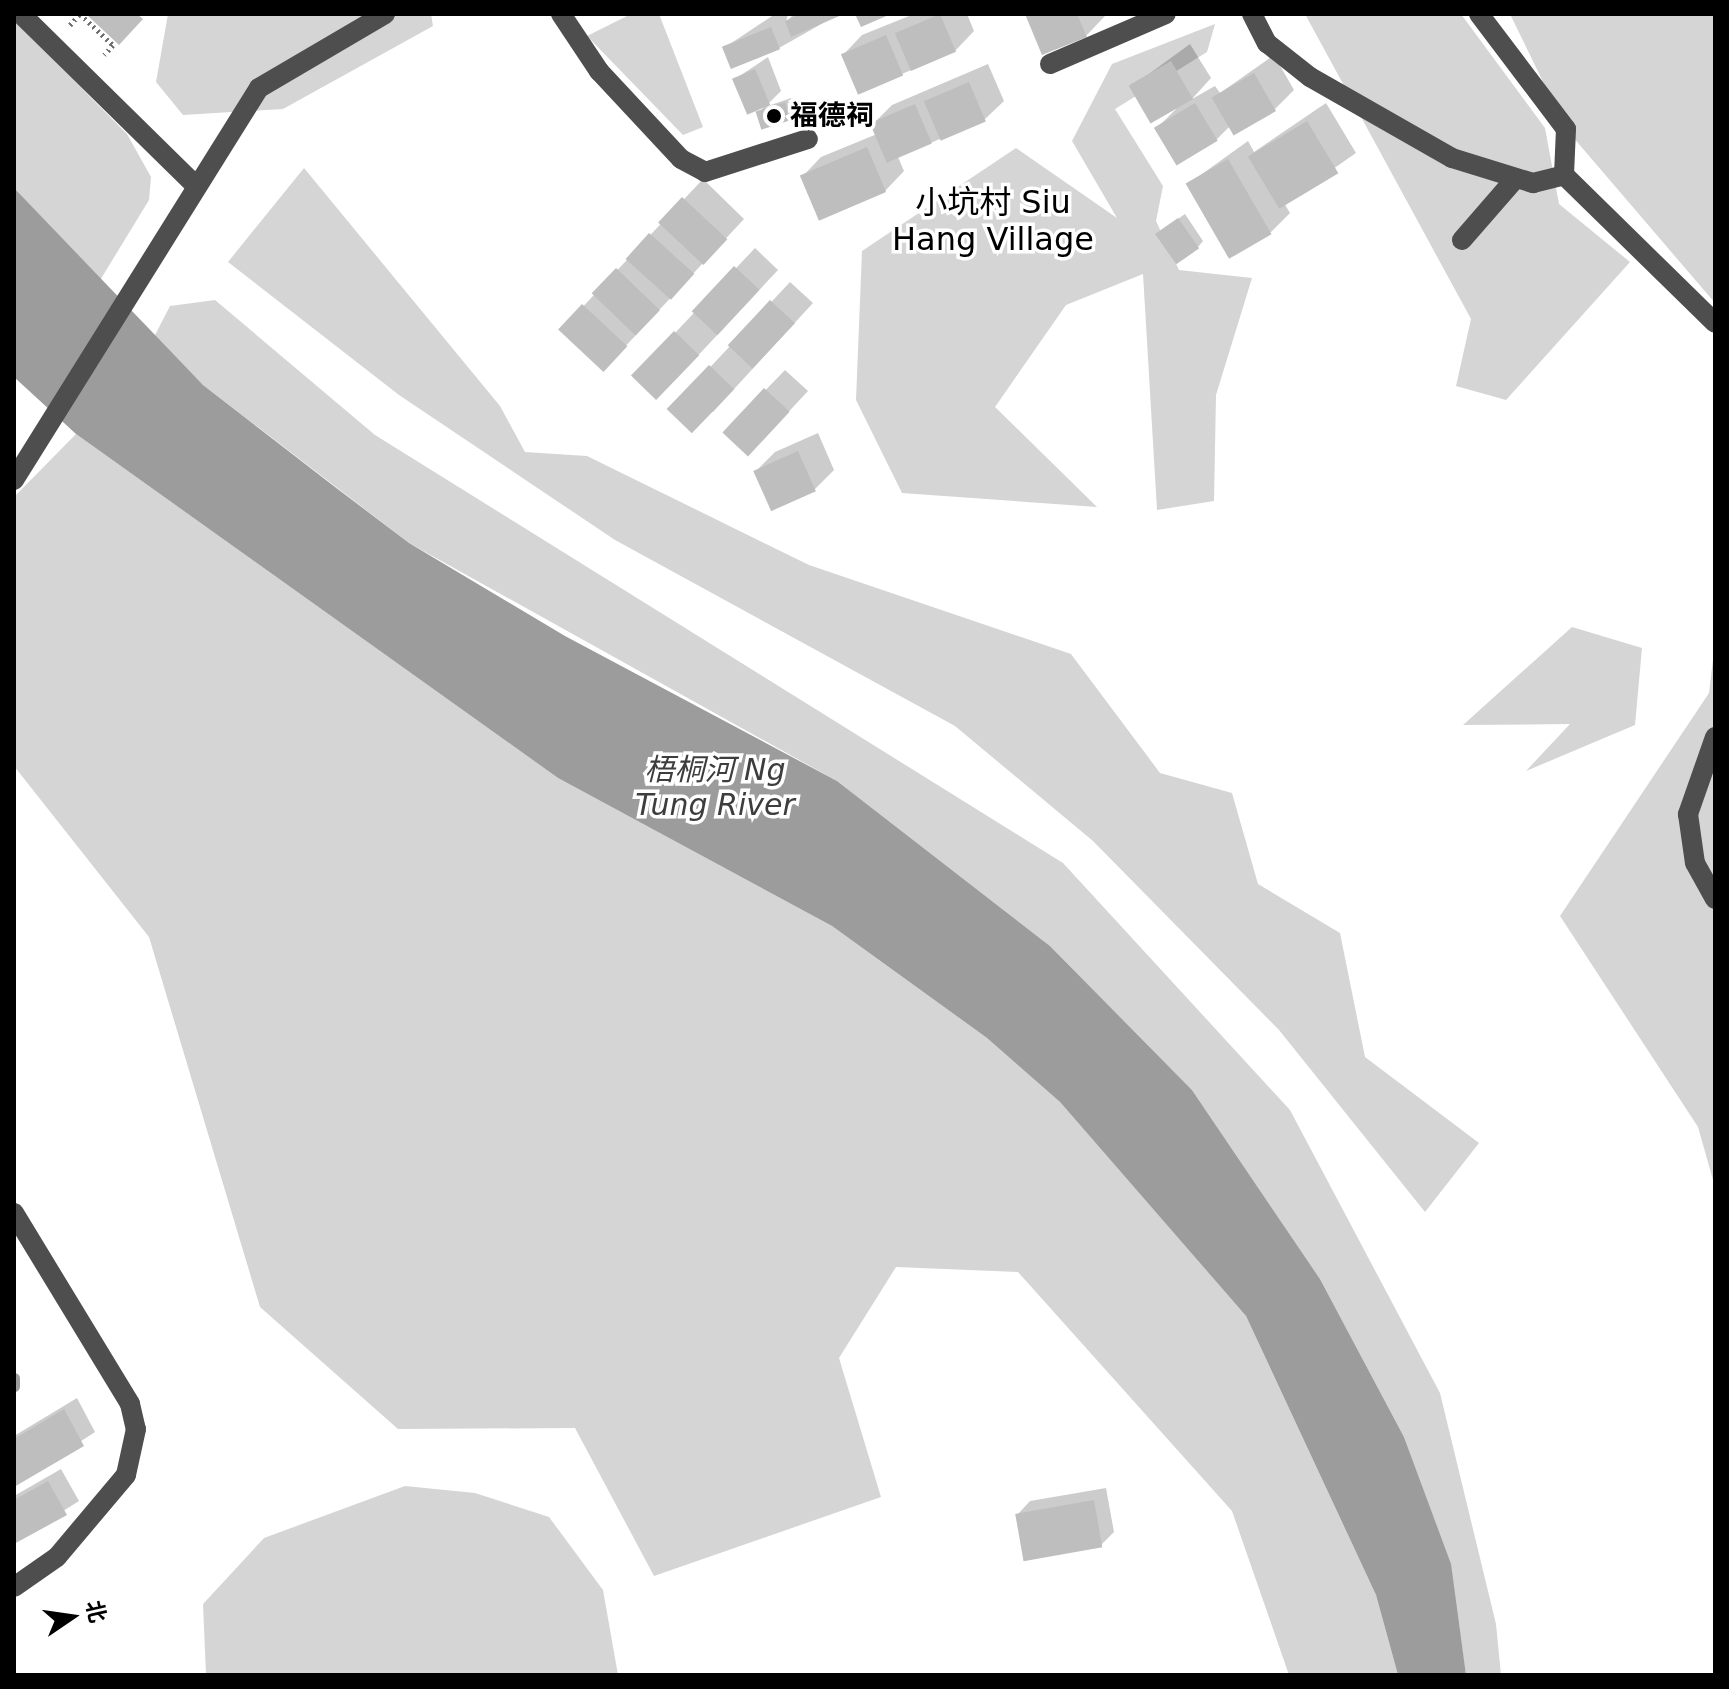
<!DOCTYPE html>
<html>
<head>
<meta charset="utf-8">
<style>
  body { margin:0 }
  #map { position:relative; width:1729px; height:1689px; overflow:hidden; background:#fff; font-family:"DejaVu Sans","Noto Sans SC",sans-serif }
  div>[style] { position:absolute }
  .green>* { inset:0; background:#d5d5d5 }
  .water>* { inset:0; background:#9c9c9c }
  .shadow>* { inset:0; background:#0003 }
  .stream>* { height:11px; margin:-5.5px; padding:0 5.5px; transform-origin:5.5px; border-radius:5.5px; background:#9c9c9c }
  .building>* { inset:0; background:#bebebe; transform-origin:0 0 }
  .path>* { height:5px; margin-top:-2.5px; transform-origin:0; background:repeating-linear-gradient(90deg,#707070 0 2px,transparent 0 6px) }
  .minor>* { height:20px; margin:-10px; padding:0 10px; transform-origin:10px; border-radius:10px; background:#4e4e4e }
  .dots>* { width:22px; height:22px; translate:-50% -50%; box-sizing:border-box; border:4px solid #fff; border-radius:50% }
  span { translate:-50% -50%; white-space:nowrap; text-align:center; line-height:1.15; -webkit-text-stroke:7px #fff; paint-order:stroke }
  .poi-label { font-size:28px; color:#000; font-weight:700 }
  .left { translate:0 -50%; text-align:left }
  .water-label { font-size:30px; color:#3d3d3d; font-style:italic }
  .quarter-label { font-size:32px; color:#000 }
  .frame { position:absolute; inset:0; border:16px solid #000; pointer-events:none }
  .north { position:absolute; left:32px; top:1577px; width:80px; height:80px; -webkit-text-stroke:6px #fff; paint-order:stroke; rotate:77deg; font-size:22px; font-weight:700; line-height:32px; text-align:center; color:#000 }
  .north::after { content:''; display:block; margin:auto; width:28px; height:36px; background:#000; clip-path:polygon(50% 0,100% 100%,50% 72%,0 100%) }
</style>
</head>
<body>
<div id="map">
  <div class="green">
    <i style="clip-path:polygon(168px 14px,431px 14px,433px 26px,283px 109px,183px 115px,156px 82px)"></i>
    <i style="clip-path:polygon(631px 14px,659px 14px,703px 127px,683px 135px,587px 36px)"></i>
    <i style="clip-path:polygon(1305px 14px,1461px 14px,1545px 128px,1559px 204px,1630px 262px,1506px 400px,1456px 386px,1471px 319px)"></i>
    <i style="clip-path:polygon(1510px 14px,1715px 14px,1715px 303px,1566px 129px)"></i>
    <i style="clip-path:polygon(14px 20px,127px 134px,151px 177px,149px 200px,99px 282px,14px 188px)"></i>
    <i style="clip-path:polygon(1215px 24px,1207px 52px,1115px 109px,1163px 186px,1156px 221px,1179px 270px,1252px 278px,1216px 395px,1214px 501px,1157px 510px,1143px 274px,1066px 305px,995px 407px,1097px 507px,902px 493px,856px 400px,862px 251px,1016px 148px,1117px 218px,1072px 141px,1112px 64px)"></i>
    <i style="clip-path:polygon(304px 168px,500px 406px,525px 452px,587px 456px,809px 565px,1071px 654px,1160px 773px,1232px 793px,1258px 884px,1340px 933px,1365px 1057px,1479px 1143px,1425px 1212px,1279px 1030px,1093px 841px,955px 726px,615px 540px,399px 395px,228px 262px)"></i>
    <i style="clip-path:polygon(215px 300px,375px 435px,1063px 863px,1290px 1110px,1440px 1393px,1496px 1624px,1501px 1675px,1466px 1675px,1448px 1558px,1404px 1437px,1320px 1279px,1192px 1090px,1050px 946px,837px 781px,409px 543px,203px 385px,154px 337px,170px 306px)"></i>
    <i style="clip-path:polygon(76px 434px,558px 778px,832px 926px,987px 1038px,1060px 1102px,1246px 1316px,1376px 1595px,1398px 1675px,1289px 1675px,1232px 1511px,1018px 1272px,896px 1267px,839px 1358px,881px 1497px,654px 1576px,575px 1428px,398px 1429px,260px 1307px,149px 937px,14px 766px,14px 497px)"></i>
    <i style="clip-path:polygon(1572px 627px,1642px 648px,1635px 725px,1526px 771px,1570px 724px,1463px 725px)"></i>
    <i style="clip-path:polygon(1715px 643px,1715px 1187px,1698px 1127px,1560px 916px,1709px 693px)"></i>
    <i style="clip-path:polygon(405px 1486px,475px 1493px,549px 1517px,603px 1590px,618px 1675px,206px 1675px,203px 1604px,264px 1538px)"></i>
  </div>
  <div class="water">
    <i style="clip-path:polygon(14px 188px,203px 385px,335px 487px,409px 543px,565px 636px,837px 781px,1050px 946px,1192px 1090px,1320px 1279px,1404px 1437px,1451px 1564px,1466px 1675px,1398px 1675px,1376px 1595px,1246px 1316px,1060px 1102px,987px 1038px,832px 926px,558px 778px,76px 434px,14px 377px)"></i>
  </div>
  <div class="shadow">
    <i style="clip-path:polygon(775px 14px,788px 14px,786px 22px,794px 14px,839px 14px,779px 48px,724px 48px)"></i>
    <i style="clip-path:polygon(914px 14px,967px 14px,974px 31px,955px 51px,902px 74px,843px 55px,862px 35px)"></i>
    <i style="clip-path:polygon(1027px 14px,1104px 14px,1105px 16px,1086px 36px)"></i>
    <i style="clip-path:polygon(1190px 44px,1211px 78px,1192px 99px,1215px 86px,1220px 93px,1274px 55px,1294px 90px,1275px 109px,1235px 133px,1231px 125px,1216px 140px,1156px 129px,1176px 109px,1131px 87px)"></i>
    <i style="clip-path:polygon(768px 57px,781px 91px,765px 107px,791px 98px,796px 112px,790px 118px,758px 113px,767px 104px,735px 79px)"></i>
    <i style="clip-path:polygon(988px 64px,1004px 101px,984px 120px,898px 157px,904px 171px,885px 191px,802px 177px,821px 157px,877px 134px,873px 124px,892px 105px)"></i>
    <i style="clip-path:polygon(1326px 103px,1356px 153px,1284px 203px,1290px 213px,1271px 232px,1231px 256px,1188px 184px,1248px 141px,1254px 152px)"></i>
    <i style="clip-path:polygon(703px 179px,744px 219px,622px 350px,561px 330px)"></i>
    <i style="clip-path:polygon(1185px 214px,1203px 241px,1198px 247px,1163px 229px)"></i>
    <i style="clip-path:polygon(755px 248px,778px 270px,677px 378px,675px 333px)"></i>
    <i style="clip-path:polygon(790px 282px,813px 303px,713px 412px,671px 409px)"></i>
    <i style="clip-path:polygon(785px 370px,808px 391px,767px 435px,725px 432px)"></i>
    <i style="clip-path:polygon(818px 433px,834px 470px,815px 489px,756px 471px,775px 452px)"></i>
    <i style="clip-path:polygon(77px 1398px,95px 1432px,14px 1485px,14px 1436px)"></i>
    <i style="clip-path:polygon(61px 1469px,79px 1501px,14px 1542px,14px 1496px)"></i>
    <i style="clip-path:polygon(1106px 1488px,1114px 1532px,1101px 1545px,1018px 1514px,1030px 1501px)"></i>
  </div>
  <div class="stream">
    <i style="left:14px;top:1378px;width:8px;rotate:90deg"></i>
  </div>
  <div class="building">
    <i style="clip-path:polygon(86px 14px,137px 14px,143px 19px,119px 45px)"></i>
    <i style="clip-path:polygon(800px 14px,844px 14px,791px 37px,785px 21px)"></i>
    <i style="clip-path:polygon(855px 14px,891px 14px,861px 27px)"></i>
    <i style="left:940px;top:14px;width:41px;height:49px;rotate:67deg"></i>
    <i style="clip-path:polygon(1025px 14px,1077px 14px,1087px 37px,1042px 55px)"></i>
    <i style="left:771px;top:27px;width:24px;height:53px;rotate:68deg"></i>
    <i style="left:886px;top:35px;width:44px;height:49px;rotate:67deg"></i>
    <i style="left:1171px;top:61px;width:44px;height:49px;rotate:60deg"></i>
    <i style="left:755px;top:69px;width:39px;height:25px;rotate:67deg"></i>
    <i style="left:1254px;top:73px;width:44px;height:49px;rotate:60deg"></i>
    <i style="left:969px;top:82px;width:43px;height:49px;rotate:67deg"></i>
    <i style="left:785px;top:102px;width:19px;height:31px;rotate:72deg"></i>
    <i style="left:1195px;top:103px;width:44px;height:48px;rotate:59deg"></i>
    <i style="left:915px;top:104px;width:43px;height:49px;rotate:67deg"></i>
    <i style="left:1307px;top:121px;width:61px;height:69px;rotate:59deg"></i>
    <i style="left:867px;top:147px;width:49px;height:73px;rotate:67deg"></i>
    <i style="left:1228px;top:159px;width:87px;height:49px;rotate:60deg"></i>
    <i style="left:682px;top:197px;width:62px;height:35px;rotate:43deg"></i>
    <i style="left:1178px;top:218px;width:37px;height:28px;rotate:55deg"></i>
    <i style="left:649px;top:233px;width:61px;height:35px;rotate:42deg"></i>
    <i style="left:734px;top:266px;width:35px;height:62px;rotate:43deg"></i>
    <i style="left:616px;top:268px;width:61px;height:35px;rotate:44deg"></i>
    <i style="left:770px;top:300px;width:34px;height:62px;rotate:43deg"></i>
    <i style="left:582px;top:304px;width:62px;height:35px;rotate:43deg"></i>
    <i style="left:674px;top:331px;width:35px;height:62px;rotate:44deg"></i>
    <i style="left:709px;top:365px;width:35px;height:61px;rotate:44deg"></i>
    <i style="left:764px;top:388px;width:35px;height:61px;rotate:43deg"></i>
    <i style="left:798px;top:451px;width:44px;height:49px;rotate:66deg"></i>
    <i style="clip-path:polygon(64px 1409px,84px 1446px,14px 1487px,14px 1439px)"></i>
    <i style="clip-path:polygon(48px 1481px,67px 1515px,14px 1544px,14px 1500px)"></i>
    <i style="left:1094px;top:1500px;width:48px;height:80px;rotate:80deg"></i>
  </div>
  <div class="path">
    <i style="left:70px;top:25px;width:15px;rotate:-48deg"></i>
    <i style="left:80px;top:14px;width:45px;rotate:43.2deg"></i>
    <i style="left:113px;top:45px;width:13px;rotate:132deg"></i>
  </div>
  <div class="minor">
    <i style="left:21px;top:14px;width:241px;rotate:44.5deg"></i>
    <i style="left:561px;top:14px;width:69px;rotate:56.3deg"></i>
    <i style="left:599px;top:71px;width:120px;rotate:47deg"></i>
    <i style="left:681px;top:159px;width:27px;rotate:28deg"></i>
    <i style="left:705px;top:172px;width:108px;rotate:-17.8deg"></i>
    <i style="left:1252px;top:14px;width:33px;rotate:63deg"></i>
    <i style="left:1267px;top:43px;width:55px;rotate:38.3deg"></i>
    <i style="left:1310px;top:77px;width:163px;rotate:29.7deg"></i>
    <i style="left:1452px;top:158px;width:85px;rotate:17.2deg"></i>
    <i style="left:1533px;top:183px;width:32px;rotate:-14deg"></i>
    <i style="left:1479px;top:14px;width:144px;rotate:52.9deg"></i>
    <i style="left:1566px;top:129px;width:46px;rotate:92.5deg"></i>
    <i style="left:1050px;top:64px;width:126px;rotate:-23.3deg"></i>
    <i style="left:1564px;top:175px;width:211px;rotate:44.4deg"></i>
    <i style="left:1462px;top:240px;width:81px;rotate:-49deg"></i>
    <i style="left:14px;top:480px;width:462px;rotate:-58deg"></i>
    <i style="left:259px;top:88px;width:146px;rotate:-30.4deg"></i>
    <i style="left:1715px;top:737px;width:82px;rotate:109.3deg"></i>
    <i style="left:1688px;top:814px;width:49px;rotate:81.9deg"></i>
    <i style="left:1695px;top:863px;width:41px;rotate:60.9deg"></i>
    <i style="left:14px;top:1213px;width:223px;rotate:58.7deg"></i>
    <i style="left:130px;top:1404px;width:26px;rotate:77deg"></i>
    <i style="left:136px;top:1429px;width:47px;rotate:102.3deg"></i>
    <i style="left:126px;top:1475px;width:107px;rotate:130.1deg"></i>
    <i style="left:57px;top:1557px;width:52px;rotate:145.1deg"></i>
  </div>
  <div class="dots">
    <i style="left:774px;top:116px;background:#000"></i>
  </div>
  <div class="poi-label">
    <span class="left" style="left:790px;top:116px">福德祠</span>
  </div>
  <div class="water-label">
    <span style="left:715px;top:787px">梧桐河 Ng<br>Tung River</span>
  </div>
  <div class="quarter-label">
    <span style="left:993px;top:221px">小坑村 Siu<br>Hang Village</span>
  </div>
  <div class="frame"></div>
  <div class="north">北</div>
</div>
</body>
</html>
